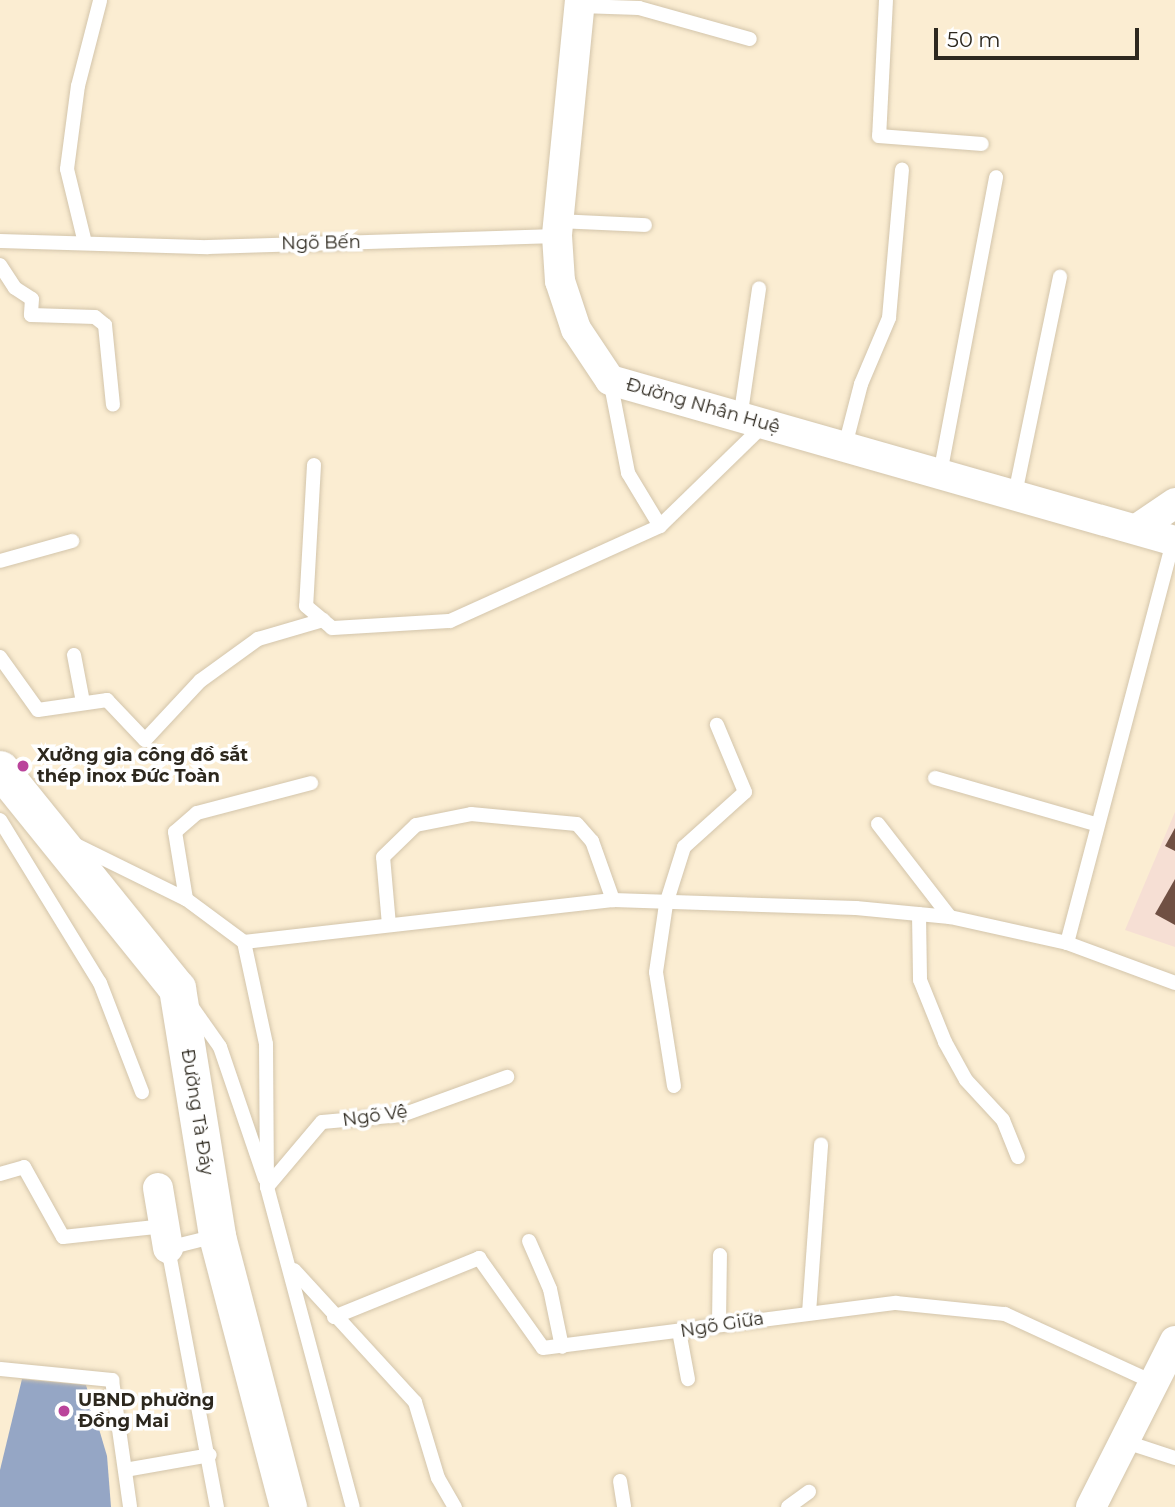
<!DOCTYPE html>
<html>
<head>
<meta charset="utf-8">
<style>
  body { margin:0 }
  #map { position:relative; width:1175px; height:1507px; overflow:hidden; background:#fbedd2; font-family:Montserrat,sans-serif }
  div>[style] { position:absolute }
  .education>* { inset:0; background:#f6dfd4 }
  .water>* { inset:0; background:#95a6c5 }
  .building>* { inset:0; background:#705043 }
  .roads { filter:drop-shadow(0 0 2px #d3c5ab) drop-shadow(0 0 2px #d3c5ab) }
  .service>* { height:14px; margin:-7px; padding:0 7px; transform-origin:7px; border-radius:7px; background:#fff }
  .minor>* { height:30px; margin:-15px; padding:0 15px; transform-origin:15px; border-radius:15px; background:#fff }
  .tertiary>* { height:37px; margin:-18.5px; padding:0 18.5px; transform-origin:18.5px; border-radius:18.5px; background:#fff }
  .dots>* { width:19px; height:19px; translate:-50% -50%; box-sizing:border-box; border:4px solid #fff; border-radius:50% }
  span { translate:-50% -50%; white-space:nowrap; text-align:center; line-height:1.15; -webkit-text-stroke:7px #fff; paint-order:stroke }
  .street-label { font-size:18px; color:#2d281e }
  .poi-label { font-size:18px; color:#2d281e; font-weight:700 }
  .left { translate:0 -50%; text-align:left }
  .scale { position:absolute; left:934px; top:28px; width:205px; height:32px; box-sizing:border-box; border:4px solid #2d281e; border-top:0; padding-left:9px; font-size:21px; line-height:24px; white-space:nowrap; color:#2d281e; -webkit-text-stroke:5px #fff; paint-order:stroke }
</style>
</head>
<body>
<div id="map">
  <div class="education">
    <i style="clip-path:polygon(1175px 812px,1175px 947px,1125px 930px)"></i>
  </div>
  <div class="water">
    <i style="clip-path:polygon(22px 1379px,86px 1385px,107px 1456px,111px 1507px,0 1507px,0 1470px)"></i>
  </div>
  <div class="building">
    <i style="clip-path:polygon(1175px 828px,1175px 851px,1165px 846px)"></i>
    <i style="clip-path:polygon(1175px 879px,1175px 925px,1155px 914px)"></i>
  </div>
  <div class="roads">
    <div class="service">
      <i style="left:886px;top:0;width:136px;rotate:92.9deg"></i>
      <i style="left:879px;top:136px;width:103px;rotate:4.4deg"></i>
      <i style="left:580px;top:6px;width:59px;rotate:1.9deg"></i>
      <i style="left:639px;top:8px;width:115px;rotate:15.6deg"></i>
      <i style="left:559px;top:221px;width:86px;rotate:2.7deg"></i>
      <i style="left:0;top:241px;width:208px;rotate:1.7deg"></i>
      <i style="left:208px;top:247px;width:349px;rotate:-1.8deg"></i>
      <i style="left:85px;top:243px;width:76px;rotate:-103.7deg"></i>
      <i style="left:67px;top:169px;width:84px;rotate:-82.5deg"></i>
      <i style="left:78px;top:86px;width:88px;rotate:-75.5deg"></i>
      <i style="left:0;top:265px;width:27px;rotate:57deg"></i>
      <i style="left:15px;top:288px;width:20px;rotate:33deg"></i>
      <i style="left:32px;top:299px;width:16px;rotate:94deg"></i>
      <i style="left:31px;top:315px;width:64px;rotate:1.8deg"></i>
      <i style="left:95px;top:317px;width:13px;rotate:39deg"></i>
      <i style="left:105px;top:325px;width:80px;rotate:84.3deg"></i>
      <i style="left:610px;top:380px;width:95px;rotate:79deg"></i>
      <i style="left:628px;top:473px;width:62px;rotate:58.9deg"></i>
      <i style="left:740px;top:419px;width:132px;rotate:-81.7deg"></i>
      <i style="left:845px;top:446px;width:64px;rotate:-75.5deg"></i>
      <i style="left:861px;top:384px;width:72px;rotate:-67deg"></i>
      <i style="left:889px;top:318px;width:149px;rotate:-85deg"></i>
      <i style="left:314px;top:465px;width:141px;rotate:93.2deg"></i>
      <i style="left:306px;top:606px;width:34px;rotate:40deg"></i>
      <i style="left:332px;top:628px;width:118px;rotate:-3.4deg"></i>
      <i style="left:450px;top:621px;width:230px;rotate:-24.3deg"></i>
      <i style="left:660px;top:526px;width:146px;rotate:-44.2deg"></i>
      <i style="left:940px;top:474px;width:302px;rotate:-79.3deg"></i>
      <i style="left:1015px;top:494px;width:222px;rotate:-78.3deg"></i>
      <i style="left:0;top:561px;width:75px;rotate:-15.5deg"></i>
      <i style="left:74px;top:655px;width:48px;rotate:79.2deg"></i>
      <i style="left:0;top:657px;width:65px;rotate:54.4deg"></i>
      <i style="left:38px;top:710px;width:70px;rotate:-8.2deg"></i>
      <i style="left:107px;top:700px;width:55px;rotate:46.5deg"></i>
      <i style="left:145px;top:740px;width:81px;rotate:-47deg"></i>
      <i style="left:200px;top:681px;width:72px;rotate:-35.9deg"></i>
      <i style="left:258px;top:639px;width:68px;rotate:-16.3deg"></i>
      <i style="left:935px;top:778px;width:166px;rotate:16deg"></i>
      <i style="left:0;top:820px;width:191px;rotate:58.5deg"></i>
      <i style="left:100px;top:983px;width:117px;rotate:68.9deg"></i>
      <i style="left:878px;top:824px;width:118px;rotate:52.3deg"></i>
      <i style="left:74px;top:844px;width:125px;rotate:26.2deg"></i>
      <i style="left:186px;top:899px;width:72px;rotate:36.6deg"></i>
      <i style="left:244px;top:942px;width:104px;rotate:77.8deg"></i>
      <i style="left:266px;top:1044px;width:143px;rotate:89.6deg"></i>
      <i style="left:267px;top:1187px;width:331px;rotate:75deg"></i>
      <i style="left:186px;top:899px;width:68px;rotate:-99.3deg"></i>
      <i style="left:175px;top:832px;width:29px;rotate:-41deg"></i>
      <i style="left:197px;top:813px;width:118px;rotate:-14.7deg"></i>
      <i style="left:919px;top:914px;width:66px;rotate:89.1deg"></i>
      <i style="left:920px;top:980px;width:67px;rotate:68deg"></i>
      <i style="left:945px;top:1042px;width:43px;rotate:61.1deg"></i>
      <i style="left:966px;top:1080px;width:54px;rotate:47.2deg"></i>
      <i style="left:1003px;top:1120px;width:40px;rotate:68deg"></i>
      <i style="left:389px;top:925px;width:68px;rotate:-95deg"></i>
      <i style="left:383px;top:857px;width:46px;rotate:-44.1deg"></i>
      <i style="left:416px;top:825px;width:56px;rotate:-11.3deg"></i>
      <i style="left:471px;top:814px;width:106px;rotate:5.4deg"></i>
      <i style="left:577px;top:824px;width:23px;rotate:49deg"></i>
      <i style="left:592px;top:841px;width:63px;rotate:70.4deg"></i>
      <i style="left:244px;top:942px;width:371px;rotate:-6.5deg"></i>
      <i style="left:613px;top:900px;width:243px;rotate:1.9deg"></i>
      <i style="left:856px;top:908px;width:94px;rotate:5.5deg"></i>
      <i style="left:950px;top:917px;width:120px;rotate:12.5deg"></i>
      <i style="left:1067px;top:943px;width:115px;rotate:20.3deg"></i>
      <i style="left:1067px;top:943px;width:416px;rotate:-75.2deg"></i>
      <i style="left:187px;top:1000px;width:57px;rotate:54.9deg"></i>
      <i style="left:220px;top:1047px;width:139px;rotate:71.2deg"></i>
      <i style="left:674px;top:1086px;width:115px;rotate:-99deg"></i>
      <i style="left:656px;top:972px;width:69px;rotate:-81.6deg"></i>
      <i style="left:666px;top:904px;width:60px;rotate:-72.5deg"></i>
      <i style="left:684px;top:847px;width:82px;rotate:-42deg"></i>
      <i style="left:745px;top:792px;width:73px;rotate:-112.7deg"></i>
      <i style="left:0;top:1174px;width:25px;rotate:-16deg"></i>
      <i style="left:24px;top:1167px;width:80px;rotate:60.9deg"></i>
      <i style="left:63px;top:1237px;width:102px;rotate:-6.2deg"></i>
      <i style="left:267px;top:1187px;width:85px;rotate:-49.8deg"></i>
      <i style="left:322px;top:1122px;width:80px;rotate:-5deg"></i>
      <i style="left:402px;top:1115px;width:112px;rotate:-19.9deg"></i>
      <i style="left:216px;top:1236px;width:49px;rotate:166deg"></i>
      <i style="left:168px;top:1248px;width:264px;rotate:79.3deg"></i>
      <i style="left:529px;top:1241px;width:52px;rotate:66.4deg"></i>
      <i style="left:550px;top:1289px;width:59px;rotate:78.3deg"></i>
      <i style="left:294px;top:1270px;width:179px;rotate:47.5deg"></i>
      <i style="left:415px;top:1402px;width:79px;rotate:73.2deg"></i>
      <i style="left:438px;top:1478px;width:34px;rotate:60deg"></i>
      <i style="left:809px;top:1313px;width:169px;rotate:-85.9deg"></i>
      <i style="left:334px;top:1317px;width:157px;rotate:-22.1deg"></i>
      <i style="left:479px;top:1258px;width:110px;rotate:54.6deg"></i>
      <i style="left:543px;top:1348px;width:356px;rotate:-7.3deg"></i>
      <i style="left:896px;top:1303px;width:110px;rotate:5.8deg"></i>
      <i style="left:1005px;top:1314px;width:163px;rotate:24.7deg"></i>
      <i style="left:719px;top:1323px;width:68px;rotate:-89.2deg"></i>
      <i style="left:679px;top:1331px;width:49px;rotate:79.4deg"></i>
      <i style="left:0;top:1369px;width:113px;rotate:5.6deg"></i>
      <i style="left:112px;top:1380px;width:128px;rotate:81.9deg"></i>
      <i style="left:1123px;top:1441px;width:55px;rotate:18.1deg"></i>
      <i style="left:125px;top:1470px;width:86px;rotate:-10deg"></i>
      <i style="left:620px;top:1481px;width:26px;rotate:81deg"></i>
      <i style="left:788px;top:1507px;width:26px;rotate:-36deg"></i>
    </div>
    <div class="minor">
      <i style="left:580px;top:0;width:237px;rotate:95.6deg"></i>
      <i style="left:557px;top:236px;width:45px;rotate:86.2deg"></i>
      <i style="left:560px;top:281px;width:51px;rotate:71.6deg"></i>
      <i style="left:576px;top:329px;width:61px;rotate:56.3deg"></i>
      <i style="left:610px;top:380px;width:587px;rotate:15.91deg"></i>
      <i style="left:1137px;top:529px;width:46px;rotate:-34.4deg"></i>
      <i style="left:158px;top:1188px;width:61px;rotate:80.5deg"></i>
      <i style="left:1091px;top:1507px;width:186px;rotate:-63.2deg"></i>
    </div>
    <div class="tertiary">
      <i style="left:0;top:769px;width:282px;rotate:51.1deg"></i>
      <i style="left:177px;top:988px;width:251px;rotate:80.8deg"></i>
      <i style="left:217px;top:1236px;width:280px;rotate:75.3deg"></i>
    </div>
  </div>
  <div class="dots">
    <i style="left:23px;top:766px;background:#ba449b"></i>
    <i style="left:64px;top:1411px;background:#ba449b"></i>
  </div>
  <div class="street-label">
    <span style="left:321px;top:243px;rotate:-1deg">Ngõ Bến</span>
    <span style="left:703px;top:406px;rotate:16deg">Đường Nhân Huệ</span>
    <span style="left:197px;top:1112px;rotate:81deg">Đường Tà Đáy</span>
    <span style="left:375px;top:1116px;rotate:-8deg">Ngõ Vệ</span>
    <span style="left:722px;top:1325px;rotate:-9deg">Ngõ Giữa</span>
  </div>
  <div class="poi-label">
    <span class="left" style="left:37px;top:766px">Xưởng gia công đồ sắt<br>thép inox Đức Toàn</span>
    <span class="left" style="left:78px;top:1411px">UBND phường<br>Đồng Mai</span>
  </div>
  <div class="scale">50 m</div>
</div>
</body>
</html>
